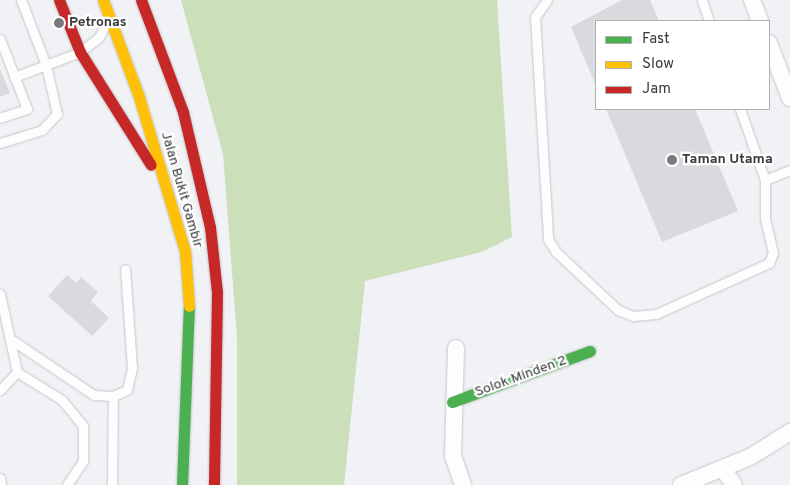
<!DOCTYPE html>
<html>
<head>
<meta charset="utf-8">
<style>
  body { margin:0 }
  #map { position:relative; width:790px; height:485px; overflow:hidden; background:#f0f2f5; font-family:Overpass,sans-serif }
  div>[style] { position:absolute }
  .forest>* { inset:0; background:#cbdfbb }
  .building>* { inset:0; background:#d9dadd }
  .roads { filter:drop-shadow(0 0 1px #c6c7ca) drop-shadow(0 0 1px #c6c7ca) }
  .lane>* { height:9px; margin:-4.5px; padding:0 4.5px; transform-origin:4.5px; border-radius:4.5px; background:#fdfdfe }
  .street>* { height:16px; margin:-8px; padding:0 8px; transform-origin:8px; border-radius:8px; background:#fdfdfe }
  .fast>* { height:11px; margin:-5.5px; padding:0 5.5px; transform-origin:5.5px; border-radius:5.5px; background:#4caf50 }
  .slow>* { height:11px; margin:-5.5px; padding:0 5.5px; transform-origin:5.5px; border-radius:5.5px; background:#ffc107 }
  .jam>* { height:11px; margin:-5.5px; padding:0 5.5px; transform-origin:5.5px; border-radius:5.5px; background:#c62828 }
  .dots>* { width:14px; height:14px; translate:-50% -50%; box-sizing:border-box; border:2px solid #fff; border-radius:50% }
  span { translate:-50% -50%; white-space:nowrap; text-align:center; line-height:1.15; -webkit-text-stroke:4.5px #fff; paint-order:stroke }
  .poi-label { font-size:14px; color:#393a3c; font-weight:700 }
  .left { translate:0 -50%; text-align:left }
  .street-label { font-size:14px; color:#393a3c }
  .legend { position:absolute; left:595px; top:20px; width:175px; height:90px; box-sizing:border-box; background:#fff; border:1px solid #b0b0b1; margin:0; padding:6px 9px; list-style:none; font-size:15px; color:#393a3c }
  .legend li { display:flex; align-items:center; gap:10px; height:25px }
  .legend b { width:25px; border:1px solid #b0b0b1 }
</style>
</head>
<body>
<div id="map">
  <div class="forest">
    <i style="clip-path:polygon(181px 0,497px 0,512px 237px,482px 252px,365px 281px,344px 485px,237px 485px,237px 338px,223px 154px)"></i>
  </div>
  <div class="building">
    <i style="clip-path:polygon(622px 0,650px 0,659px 21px,596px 21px,596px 86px,571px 27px)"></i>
    <i style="clip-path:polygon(0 69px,10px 93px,0 97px)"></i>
    <i style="clip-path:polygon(606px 109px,695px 109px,738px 211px,662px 242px)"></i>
    <i style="clip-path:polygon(67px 275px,76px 283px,81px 277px,98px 292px,91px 301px,109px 318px,92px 336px,48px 296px)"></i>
  </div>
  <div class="roads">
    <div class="lane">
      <i style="left:547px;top:0;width:21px;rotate:125deg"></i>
      <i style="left:535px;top:17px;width:222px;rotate:86.6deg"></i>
      <i style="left:548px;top:239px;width:15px;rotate:58deg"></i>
      <i style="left:556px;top:252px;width:85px;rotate:43.1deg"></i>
      <i style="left:618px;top:310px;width:16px;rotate:22deg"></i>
      <i style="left:633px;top:316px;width:23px;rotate:-5deg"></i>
      <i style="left:656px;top:314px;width:124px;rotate:-24.3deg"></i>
      <i style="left:769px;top:263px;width:11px;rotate:-68deg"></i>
      <i style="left:773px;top:253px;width:35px;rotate:-103deg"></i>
      <i style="left:765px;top:219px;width:39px;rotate:-90deg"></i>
      <i style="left:765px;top:180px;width:75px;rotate:-109.4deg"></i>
      <i style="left:702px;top:0;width:22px;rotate:72deg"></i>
      <i style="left:0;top:39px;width:75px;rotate:68.9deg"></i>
      <i style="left:27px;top:109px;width:28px;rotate:162deg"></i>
      <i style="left:14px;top:77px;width:71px;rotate:-20.7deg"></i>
      <i style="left:80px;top:52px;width:24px;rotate:-38deg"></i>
      <i style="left:99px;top:37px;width:16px;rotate:-63deg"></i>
      <i style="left:0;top:143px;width:44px;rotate:-17.2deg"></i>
      <i style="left:42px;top:130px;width:22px;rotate:-47deg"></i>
      <i style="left:57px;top:114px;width:50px;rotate:-102.7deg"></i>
      <i style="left:46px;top:65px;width:70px;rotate:-111deg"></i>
      <i style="left:765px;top:180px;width:27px;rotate:-22deg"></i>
      <i style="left:0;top:294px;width:80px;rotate:77.7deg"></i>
      <i style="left:17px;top:372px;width:25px;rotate:133deg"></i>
      <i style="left:12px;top:340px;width:99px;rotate:33.9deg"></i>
      <i style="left:94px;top:395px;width:19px;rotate:3deg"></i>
      <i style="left:113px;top:396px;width:15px;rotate:-23deg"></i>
      <i style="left:127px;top:390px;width:23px;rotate:-77deg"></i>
      <i style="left:132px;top:368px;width:99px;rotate:-94deg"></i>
      <i style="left:17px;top:372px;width:53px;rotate:31.9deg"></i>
      <i style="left:62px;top:400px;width:33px;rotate:51deg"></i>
      <i style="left:83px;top:426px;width:35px;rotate:90deg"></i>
      <i style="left:83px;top:461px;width:29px;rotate:124deg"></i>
      <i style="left:0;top:478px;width:7px;rotate:82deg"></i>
      <i style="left:112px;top:485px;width:89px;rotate:-89.4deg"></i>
    </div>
    <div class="street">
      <i style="left:752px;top:0;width:22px;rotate:69deg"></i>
      <i style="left:769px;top:43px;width:59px;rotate:69.1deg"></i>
      <i style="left:456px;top:348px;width:108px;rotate:91.6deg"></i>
      <i style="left:453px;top:456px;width:31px;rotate:71deg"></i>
      <i style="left:723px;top:469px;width:19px;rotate:55deg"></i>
      <i style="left:681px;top:485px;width:74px;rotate:-22.1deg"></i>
      <i style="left:750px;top:457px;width:47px;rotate:-32deg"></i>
    </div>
    <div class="fast">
      <i style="left:452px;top:402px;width:147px;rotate:-20.3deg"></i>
      <i style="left:182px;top:485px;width:179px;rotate:-87.8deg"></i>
    </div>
    <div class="slow">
      <i style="left:103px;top:0;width:103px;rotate:69.6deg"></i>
      <i style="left:139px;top:97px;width:161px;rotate:73.4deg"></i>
      <i style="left:185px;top:251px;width:55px;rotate:85.8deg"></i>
    </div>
    <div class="jam">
      <i style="left:59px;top:0;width:56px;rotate:68deg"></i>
      <i style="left:80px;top:52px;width:133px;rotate:57.9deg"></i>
      <i style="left:141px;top:0;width:120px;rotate:69.4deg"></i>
      <i style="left:183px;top:112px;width:118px;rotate:76.8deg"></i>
      <i style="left:210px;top:227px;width:65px;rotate:83.9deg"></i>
      <i style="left:217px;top:292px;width:193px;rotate:90.9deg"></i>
    </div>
  </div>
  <div class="dots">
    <i style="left:59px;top:23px;background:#797a7d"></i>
    <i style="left:672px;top:160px;background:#797a7d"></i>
  </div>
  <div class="poi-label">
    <span class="left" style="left:69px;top:23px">Petronas</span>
    <span class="left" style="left:682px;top:160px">Taman Utama</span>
  </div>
  <div class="street-label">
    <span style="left:181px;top:190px;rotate:74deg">Jalan Bukit Gambir</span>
    <span style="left:521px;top:377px;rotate:-20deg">Solok Minden 2</span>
  </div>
  <ul class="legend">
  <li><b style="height:6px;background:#4caf50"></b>Fast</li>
  <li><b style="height:6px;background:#ffc107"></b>Slow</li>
  <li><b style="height:6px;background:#c62828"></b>Jam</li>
  </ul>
</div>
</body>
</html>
